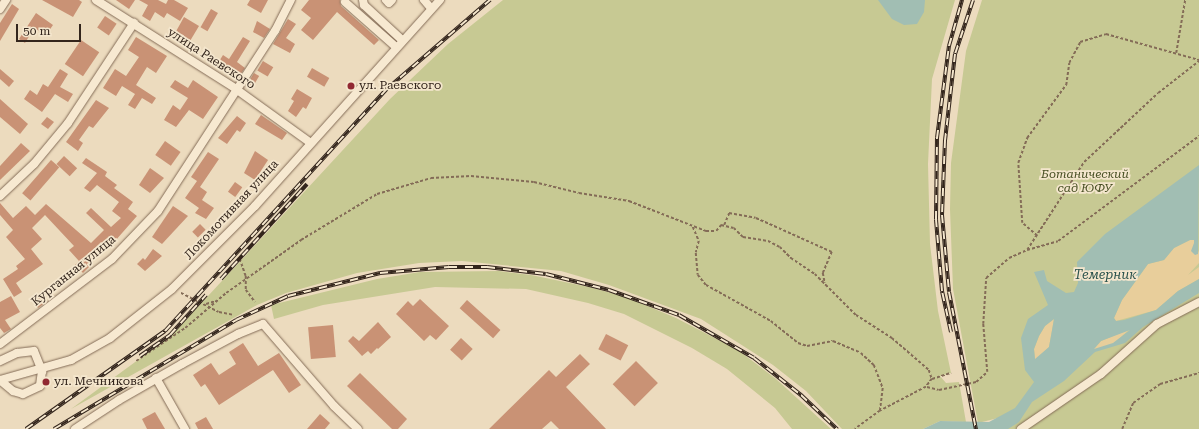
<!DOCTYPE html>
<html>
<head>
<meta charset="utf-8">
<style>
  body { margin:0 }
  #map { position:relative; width:1199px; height:429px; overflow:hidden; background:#ecdbbe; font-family:"Roboto Serif",serif }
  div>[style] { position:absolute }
  .green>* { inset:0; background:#c7c993 }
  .sand>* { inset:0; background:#e8ce9b }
  .water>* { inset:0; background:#a1beb3 }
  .building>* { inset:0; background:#c99275; transform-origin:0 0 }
  .path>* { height:1.5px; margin-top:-0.75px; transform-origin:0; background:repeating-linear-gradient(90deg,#846c57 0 3px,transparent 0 5px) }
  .roads { filter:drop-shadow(0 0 1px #846c57) drop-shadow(0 0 1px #846c57) }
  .minor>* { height:8px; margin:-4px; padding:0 4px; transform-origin:4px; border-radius:4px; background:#f7e9d1 }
  .rail>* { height:4px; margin-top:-2px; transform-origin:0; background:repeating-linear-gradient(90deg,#f4e6cd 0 8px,#33251c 0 16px); box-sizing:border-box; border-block:1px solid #33251c }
  .dots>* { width:11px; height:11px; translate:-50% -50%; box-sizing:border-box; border:2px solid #f4e6cd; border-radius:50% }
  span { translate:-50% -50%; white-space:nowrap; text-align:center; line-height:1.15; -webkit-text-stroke:3.5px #f4e6cd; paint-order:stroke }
  .street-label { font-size:12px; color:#33251c }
  .poi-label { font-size:12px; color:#33251c }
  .left { translate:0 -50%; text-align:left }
  .park-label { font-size:12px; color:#474f23; font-style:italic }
  .water-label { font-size:13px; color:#2b534d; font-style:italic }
  .scale { position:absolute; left:16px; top:24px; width:65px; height:18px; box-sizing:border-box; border:2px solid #33251c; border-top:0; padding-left:5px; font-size:12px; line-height:14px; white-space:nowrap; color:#33251c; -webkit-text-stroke:3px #f4e6cd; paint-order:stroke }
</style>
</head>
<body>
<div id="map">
  <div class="green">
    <i style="clip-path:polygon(503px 0,955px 0,932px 79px,928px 164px,930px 244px,938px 311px,951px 373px,940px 376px,946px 383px,959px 382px,966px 422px,940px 421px,923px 429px,842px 429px,806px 391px,773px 365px,701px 319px,609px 285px,561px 271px,462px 261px,419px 263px,357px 273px,286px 293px,257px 305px,71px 409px,172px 335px,390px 99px,448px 44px)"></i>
    <i style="clip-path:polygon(982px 0,1199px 0,1199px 429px,999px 429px,998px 418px,978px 423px,953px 289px,950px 209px,951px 163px,966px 51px)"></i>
    <i style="clip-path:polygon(499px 271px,531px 275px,589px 287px,626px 297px,676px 318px,738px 350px,776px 379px,831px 429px,792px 429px,775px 408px,727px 369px,692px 348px,624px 314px,588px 303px,526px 289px,435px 287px,323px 305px,274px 319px,271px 305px,377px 279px,420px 272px)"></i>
  </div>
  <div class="sand">
    <i style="clip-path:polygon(1190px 240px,1194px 240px,1199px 253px,1199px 263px,1188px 275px,1199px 267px,1199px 279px,1178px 291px,1156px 310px,1116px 321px,1114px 318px,1122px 300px,1148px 264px,1164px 260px,1174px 248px)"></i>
    <i style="clip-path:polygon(1054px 319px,1049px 347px,1035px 360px,1034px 349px,1039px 336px,1045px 326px)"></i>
    <i style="clip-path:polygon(1130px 329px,1113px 344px,1093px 350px,1101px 341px)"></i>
  </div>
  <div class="water">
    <i style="clip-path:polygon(878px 0,925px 0,924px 12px,917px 24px,904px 25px,892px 19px)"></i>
    <i style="clip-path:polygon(evenodd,1199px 165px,1198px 254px,1195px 255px,1191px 251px,1194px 243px,1194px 240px,1190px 240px,1174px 248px,1164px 260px,1148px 264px,1122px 300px,1114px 318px,1116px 321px,1124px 320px,1156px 310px,1178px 291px,1199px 279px,1199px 276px,1199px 293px,1143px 327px,1125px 343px,1095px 352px,1064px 381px,1032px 402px,1019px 422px,1008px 429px,923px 429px,940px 421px,989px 422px,1015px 408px,1034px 382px,1025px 370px,1021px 338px,1028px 319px,1048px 305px,1034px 272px,1044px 270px,1047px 281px,1066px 293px,1074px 292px,1078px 283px,1077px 262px,1105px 234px,1199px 165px,1054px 319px,1049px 347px,1035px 359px,1034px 349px,1039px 336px,1045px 326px,1054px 319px,1199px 165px,1130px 330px,1113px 343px,1094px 349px,1101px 341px,1130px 330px)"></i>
  </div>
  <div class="building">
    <i style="clip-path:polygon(42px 0,79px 0,82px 2px,73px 17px)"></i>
    <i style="clip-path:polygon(116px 0,135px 0,129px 9px)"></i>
    <i style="clip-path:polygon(139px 0,158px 0,166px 4px,168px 0,174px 0,188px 8px,180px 21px,167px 13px,164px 18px,155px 12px,150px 21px,142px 16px,148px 5px)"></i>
    <i style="clip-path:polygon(250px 0,268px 0,261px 13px,247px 5px)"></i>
    <i style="clip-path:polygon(309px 0,340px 0,341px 6px,379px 40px,374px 45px,337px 12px,313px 40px,301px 30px,311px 18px,301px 10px)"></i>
    <i style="clip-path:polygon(12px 4px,19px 9px,0 41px,0 23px)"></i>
    <i style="left:211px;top:9px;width:8px;height:21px;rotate:30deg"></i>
    <i style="clip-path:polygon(36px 13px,53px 25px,46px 35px,34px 28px,25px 43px,19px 39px)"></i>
    <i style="left:105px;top:16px;width:14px;height:14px;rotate:34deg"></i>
    <i style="clip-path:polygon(184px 17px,199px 26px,187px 46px,174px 35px)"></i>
    <i style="clip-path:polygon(288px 19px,296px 24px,286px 38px,295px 44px,290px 53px,273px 44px)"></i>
    <i style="clip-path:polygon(257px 21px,270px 29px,264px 38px,253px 32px)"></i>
    <i style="clip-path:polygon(136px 37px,167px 56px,156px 73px,147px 67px,136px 85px,156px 98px,152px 104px,142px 98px,135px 109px,128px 105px,135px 94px,122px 86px,116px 96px,103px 88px,115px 69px,126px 76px,139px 57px,128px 50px)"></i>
    <i style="clip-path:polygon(243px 37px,250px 41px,237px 62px,245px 68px,238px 78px,218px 63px,223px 55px,229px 59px)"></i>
    <i style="left:81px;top:40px;width:22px;height:29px;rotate:34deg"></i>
    <i style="left:263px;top:61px;width:12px;height:11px;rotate:31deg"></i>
    <i style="left:312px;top:68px;width:20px;height:10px;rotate:30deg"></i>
    <i style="clip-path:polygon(0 69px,14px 81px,9px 87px,0 79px)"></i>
    <i style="clip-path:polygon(60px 69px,68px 74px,60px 87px,73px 94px,68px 102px,55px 94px,42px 112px,24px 99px,30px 90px,37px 95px,43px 84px,48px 87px)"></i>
    <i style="left:254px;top:73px;width:6px;height:13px;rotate:31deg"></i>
    <i style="clip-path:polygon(175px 80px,188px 88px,193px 80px,218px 97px,203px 119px,189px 110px,176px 127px,164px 120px,173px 105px,180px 110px,188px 98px,170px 87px)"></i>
    <i style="clip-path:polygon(297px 89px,312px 98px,306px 109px,303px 107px,296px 117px,288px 111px,294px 101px,291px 99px)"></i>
    <i style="clip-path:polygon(0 99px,28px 124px,20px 134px,0 117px)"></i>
    <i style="clip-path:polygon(96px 100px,109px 108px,93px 128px,89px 126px,79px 140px,83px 143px,78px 151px,66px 142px)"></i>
    <i style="clip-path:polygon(261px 115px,287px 133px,282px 140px,255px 124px)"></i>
    <i style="clip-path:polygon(237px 116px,246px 123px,240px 132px,237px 130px,227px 144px,218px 138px)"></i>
    <i style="clip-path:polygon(47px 117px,54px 122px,48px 129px,41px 124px)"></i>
    <i style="left:165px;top:141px;width:19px;height:17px;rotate:35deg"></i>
    <i style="clip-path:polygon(21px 143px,30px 151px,0 180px,0 166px)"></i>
    <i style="clip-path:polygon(255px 151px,268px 160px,255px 180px,244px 173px)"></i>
    <i style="clip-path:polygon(208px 152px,219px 159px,200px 187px,207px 192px,202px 200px,214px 208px,206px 219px,195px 213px,199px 208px,185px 198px,197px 181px,191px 177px)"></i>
    <i style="left:64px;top:156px;width:18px;height:11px;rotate:43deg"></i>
    <i style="clip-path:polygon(86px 158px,107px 172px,105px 176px,117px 185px,114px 188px,133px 202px,128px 209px,137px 216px,108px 249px,101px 242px,85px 258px,91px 265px,83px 273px,75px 265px,79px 261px,69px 250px,74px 246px,45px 215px,32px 228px,42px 239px,31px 249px,43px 264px,16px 283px,22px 292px,14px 297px,3px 279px,18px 269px,16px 266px,25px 259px,6px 237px,13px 230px,0 215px,0 203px,13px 218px,26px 206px,35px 215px,46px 204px,91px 243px,104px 230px,86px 213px,91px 208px,111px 227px,121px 218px,112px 211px,119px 202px,97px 185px,90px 192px,84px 188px,97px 173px,82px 163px)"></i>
    <i style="left:51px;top:160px;width:11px;height:44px;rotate:41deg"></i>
    <i style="clip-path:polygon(150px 168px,164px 178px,150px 193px,139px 185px)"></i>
    <i style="left:235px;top:182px;width:9px;height:12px;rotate:36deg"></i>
    <i style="clip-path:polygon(173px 206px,188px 216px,162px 244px,152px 237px)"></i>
    <i style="left:200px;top:224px;width:8px;height:11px;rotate:45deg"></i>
    <i style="clip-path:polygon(153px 249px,162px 256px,145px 271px,137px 264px,143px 258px,145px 260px)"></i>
    <i style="clip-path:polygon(41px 294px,46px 302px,38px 308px,33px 300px)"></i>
    <i style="clip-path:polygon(11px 296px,20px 312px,5px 320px,11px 329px,4px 333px,0 328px,0 302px)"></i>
    <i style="clip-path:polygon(420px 299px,449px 326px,436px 340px,430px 335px,424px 341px,396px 314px,408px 301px,413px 306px)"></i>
    <i style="left:467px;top:300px;width:45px;height:11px;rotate:42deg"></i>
    <i style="clip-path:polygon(378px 322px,391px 337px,378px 349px,377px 348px,371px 354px,368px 351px,362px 356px,348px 341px,353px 336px,359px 341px)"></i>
    <i style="left:333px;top:325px;width:32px;height:25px;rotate:85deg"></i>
    <i style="left:606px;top:334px;width:25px;height:17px;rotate:27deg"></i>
    <i style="left:461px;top:338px;width:16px;height:16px;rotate:43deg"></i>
    <i style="clip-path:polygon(243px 343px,258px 366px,279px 353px,301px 385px,289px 393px,273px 370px,219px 405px,205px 384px,201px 387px,193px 375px,211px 363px,219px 375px,236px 364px,229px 352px)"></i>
    <i style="clip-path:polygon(580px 354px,590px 364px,566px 387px,606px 429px,559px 429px,551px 421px,542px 429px,489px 429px,549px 370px,556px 377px)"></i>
    <i style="left:636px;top:361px;width:31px;height:33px;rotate:45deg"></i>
    <i style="clip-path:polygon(360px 373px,407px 419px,398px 429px,392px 429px,347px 386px)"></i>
    <i style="clip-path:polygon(155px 412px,165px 429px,147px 429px,142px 419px)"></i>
    <i style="clip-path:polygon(320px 414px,330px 423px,325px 429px,307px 429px)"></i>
    <i style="clip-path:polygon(206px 417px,213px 429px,198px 429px,195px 423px)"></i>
  </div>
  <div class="path">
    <i style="left:1176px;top:53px;width:54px;rotate:-80.4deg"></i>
    <i style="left:724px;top:225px;width:13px;rotate:-67deg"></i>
    <i style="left:729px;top:213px;width:27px;rotate:10deg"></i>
    <i style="left:756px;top:218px;width:83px;rotate:24.1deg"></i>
    <i style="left:832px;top:252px;width:23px;rotate:113deg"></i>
    <i style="left:823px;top:273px;width:10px;rotate:79deg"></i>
    <i style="left:693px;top:227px;width:15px;rotate:67deg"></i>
    <i style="left:699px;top:241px;width:12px;rotate:104deg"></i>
    <i style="left:696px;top:253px;width:22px;rotate:85deg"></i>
    <i style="left:698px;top:275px;width:13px;rotate:51deg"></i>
    <i style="left:706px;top:285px;width:74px;rotate:29deg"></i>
    <i style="left:771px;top:321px;width:35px;rotate:39deg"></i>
    <i style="left:798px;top:343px;width:9px;rotate:18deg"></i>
    <i style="left:807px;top:346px;width:26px;rotate:-11deg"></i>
    <i style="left:833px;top:341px;width:30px;rotate:23deg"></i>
    <i style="left:861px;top:353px;width:18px;rotate:43deg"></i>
    <i style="left:874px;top:365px;width:25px;rotate:69deg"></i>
    <i style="left:883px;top:388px;width:23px;rotate:97deg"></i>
    <i style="left:880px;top:411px;width:31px;rotate:144deg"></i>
    <i style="left:1037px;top:236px;width:20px;rotate:-139deg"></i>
    <i style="left:1022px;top:223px;width:60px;rotate:-93.8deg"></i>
    <i style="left:1018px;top:163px;width:27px;rotate:-70deg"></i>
    <i style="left:1027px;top:138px;width:66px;rotate:-53.7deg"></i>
    <i style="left:1066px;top:85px;width:22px;rotate:-82deg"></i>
    <i style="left:1069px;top:63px;width:24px;rotate:-62deg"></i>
    <i style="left:1080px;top:42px;width:27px;rotate:-17deg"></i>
    <i style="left:1106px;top:34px;width:97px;rotate:15.6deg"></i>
    <i style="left:1027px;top:250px;width:32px;rotate:-16deg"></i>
    <i style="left:1058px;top:241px;width:176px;rotate:-36.7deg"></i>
    <i style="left:240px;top:259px;width:18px;rotate:71deg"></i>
    <i style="left:246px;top:276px;width:14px;rotate:90deg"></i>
    <i style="left:246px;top:290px;width:15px;rotate:53deg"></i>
    <i style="left:181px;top:293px;width:42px;rotate:26.6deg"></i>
    <i style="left:219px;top:312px;width:15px;rotate:11deg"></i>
    <i style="left:206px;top:304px;width:10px;rotate:-17deg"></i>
    <i style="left:136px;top:361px;width:59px;rotate:-34deg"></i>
    <i style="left:185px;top:328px;width:54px;rotate:-40.5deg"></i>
    <i style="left:226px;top:293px;width:92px;rotate:-35.2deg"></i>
    <i style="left:301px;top:240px;width:89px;rotate:-31.2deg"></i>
    <i style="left:377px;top:194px;width:56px;rotate:-16.5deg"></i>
    <i style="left:431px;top:178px;width:40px;rotate:-2.9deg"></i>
    <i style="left:471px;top:176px;width:63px;rotate:5.4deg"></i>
    <i style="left:534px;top:182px;width:46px;rotate:13.7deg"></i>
    <i style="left:579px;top:193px;width:51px;rotate:9.1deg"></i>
    <i style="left:629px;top:201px;width:83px;rotate:21.3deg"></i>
    <i style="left:706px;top:231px;width:10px"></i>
    <i style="left:716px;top:231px;width:8px;rotate:-50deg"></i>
    <i style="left:721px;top:225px;width:13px;rotate:13deg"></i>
    <i style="left:734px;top:228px;width:13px;rotate:45deg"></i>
    <i style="left:743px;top:237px;width:25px;rotate:9deg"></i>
    <i style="left:768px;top:241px;width:13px;rotate:27deg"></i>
    <i style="left:780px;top:247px;width:16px;rotate:45deg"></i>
    <i style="left:791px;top:258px;width:29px;rotate:34deg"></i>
    <i style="left:815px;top:274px;width:58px;rotate:45deg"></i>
    <i style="left:856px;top:315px;width:43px;rotate:32.6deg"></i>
    <i style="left:892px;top:338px;width:49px;rotate:40.9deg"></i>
    <i style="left:929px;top:370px;width:9px;rotate:72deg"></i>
    <i style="left:932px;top:379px;width:10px;rotate:127deg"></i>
    <i style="left:926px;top:387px;width:52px;rotate:152.4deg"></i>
    <i style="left:932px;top:379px;width:20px;rotate:-18deg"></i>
    <i style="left:927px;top:387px;width:12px;rotate:14deg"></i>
    <i style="left:939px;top:390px;width:38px;rotate:-12deg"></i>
    <i style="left:976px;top:382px;width:15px;rotate:-42deg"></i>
    <i style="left:987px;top:372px;width:48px;rotate:-94.8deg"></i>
    <i style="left:983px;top:324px;width:46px;rotate:-86.3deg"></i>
    <i style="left:986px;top:278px;width:30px;rotate:-41deg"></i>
    <i style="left:1009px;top:258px;width:20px;rotate:-24deg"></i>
    <i style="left:1027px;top:250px;width:105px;rotate:-57.1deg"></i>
    <i style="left:1084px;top:162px;width:101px;rotate:-43deg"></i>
    <i style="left:1158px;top:93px;width:52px;rotate:-38deg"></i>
    <i style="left:1122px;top:429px;width:28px;rotate:-67deg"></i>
    <i style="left:1133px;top:403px;width:33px;rotate:-35deg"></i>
    <i style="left:1160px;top:384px;width:41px;rotate:-15.8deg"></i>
  </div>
  <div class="roads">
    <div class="minor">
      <i style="left:96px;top:0;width:166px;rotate:32.4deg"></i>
      <i style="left:236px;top:89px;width:92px;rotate:35.8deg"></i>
      <i style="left:363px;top:0;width:5px;rotate:79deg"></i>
      <i style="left:364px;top:5px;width:52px;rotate:42.6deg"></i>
      <i style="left:386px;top:0;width:4px;rotate:45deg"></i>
      <i style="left:389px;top:3px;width:4px;rotate:-45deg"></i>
      <i style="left:424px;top:0;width:11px;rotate:49deg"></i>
      <i style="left:345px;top:2px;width:68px;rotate:41.4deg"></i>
      <i style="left:0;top:9px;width:11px;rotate:-56deg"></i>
      <i style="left:0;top:196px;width:47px;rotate:-43.3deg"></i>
      <i style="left:34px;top:164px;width:53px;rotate:-50.3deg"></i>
      <i style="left:68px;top:123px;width:120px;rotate:-56.6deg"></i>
      <i style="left:0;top:344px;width:141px;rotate:-37.2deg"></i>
      <i style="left:112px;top:259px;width:66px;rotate:-46.2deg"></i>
      <i style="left:158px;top:211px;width:215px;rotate:-57deg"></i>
      <i style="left:275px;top:31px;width:35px;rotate:-63deg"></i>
      <i style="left:0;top:361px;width:19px;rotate:-25deg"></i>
      <i style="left:17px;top:353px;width:17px;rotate:-7deg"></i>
      <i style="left:34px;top:351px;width:22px;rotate:68deg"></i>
      <i style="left:42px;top:371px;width:15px;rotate:98deg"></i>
      <i style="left:40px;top:386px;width:19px;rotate:155deg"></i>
      <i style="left:23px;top:394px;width:10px;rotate:-163deg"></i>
      <i style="left:13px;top:391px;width:17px;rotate:-140deg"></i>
      <i style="left:156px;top:378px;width:59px;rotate:60.4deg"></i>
      <i style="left:0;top:380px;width:74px;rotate:-15.7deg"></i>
      <i style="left:71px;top:360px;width:45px;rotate:-29.4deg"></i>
      <i style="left:110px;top:338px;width:79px;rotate:-38.3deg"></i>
      <i style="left:172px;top:289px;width:117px;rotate:-45deg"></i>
      <i style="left:255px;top:206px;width:277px;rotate:-48.1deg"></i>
      <i style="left:75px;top:429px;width:53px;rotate:-33.4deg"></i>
      <i style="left:119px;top:400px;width:73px;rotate:-29.7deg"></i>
      <i style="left:182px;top:364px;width:64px;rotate:-28.2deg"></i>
      <i style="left:238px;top:334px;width:27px;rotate:-22deg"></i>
      <i style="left:263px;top:324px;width:108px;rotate:49.1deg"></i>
      <i style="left:334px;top:406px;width:33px;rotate:44deg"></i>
      <i style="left:1021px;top:429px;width:97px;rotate:-34.5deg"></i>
      <i style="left:1101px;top:374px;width:75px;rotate:-41.8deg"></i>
      <i style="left:1157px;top:324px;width:47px;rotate:-27.6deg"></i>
    </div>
  </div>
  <div class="rail">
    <i style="left:973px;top:0;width:57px;rotate:108.4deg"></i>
    <i style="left:955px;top:54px;width:87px;rotate:96.6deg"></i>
    <i style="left:945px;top:140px;width:75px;rotate:92.3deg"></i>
    <i style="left:942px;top:215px;width:77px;rotate:84.8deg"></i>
    <i style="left:949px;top:292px;width:140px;rotate:78.9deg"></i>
    <i style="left:221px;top:279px;width:128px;rotate:-47.8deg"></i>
    <i style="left:951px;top:332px;width:42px;rotate:-102.4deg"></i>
    <i style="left:942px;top:291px;width:72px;rotate:-94.8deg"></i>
    <i style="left:936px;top:219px;width:81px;rotate:-89.3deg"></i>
    <i style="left:937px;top:138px;width:93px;rotate:-82.6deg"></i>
    <i style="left:949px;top:46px;width:48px;rotate:-74.2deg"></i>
    <i style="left:140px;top:356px;width:37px;rotate:-35deg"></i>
    <i style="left:170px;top:335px;width:54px;rotate:-48deg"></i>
    <i style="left:26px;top:429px;width:170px;rotate:-35.2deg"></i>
    <i style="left:165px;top:331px;width:330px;rotate:-47.5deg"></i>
    <i style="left:388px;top:88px;width:135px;rotate:-40.8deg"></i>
    <i style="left:54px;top:429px;width:212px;rotate:-30.9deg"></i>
    <i style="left:236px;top:320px;width:57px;rotate:-24.8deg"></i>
    <i style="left:288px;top:296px;width:95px;rotate:-14deg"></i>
    <i style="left:380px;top:273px;width:69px;rotate:-5deg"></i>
    <i style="left:449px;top:267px;width:38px"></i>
    <i style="left:487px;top:267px;width:59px;rotate:6.8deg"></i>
    <i style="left:546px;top:274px;width:65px;rotate:14.3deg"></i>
    <i style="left:609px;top:290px;width:74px;rotate:19.7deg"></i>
    <i style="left:679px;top:315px;width:86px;rotate:29.8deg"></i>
    <i style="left:754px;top:358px;width:60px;rotate:38.2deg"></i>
    <i style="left:801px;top:395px;width:50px;rotate:43.4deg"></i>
  </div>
  <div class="dots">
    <i style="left:351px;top:86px;background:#912932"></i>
    <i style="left:46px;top:382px;background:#912932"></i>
  </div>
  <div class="street-label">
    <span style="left:211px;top:59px;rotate:33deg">улица Раевского</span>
    <span style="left:232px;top:210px;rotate:-47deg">Локомотивная улица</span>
    <span style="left:74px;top:271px;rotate:-39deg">Курганная улица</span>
  </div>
  <div class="poi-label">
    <span class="left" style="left:359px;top:86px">ул. Раевского</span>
    <span class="left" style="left:54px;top:382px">ул. Мечникова</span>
  </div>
  <div class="park-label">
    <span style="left:1085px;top:182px">Ботанический<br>сад ЮФУ</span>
  </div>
  <div class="water-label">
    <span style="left:1105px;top:275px">Темерник</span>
  </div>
  <div class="scale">50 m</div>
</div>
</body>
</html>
